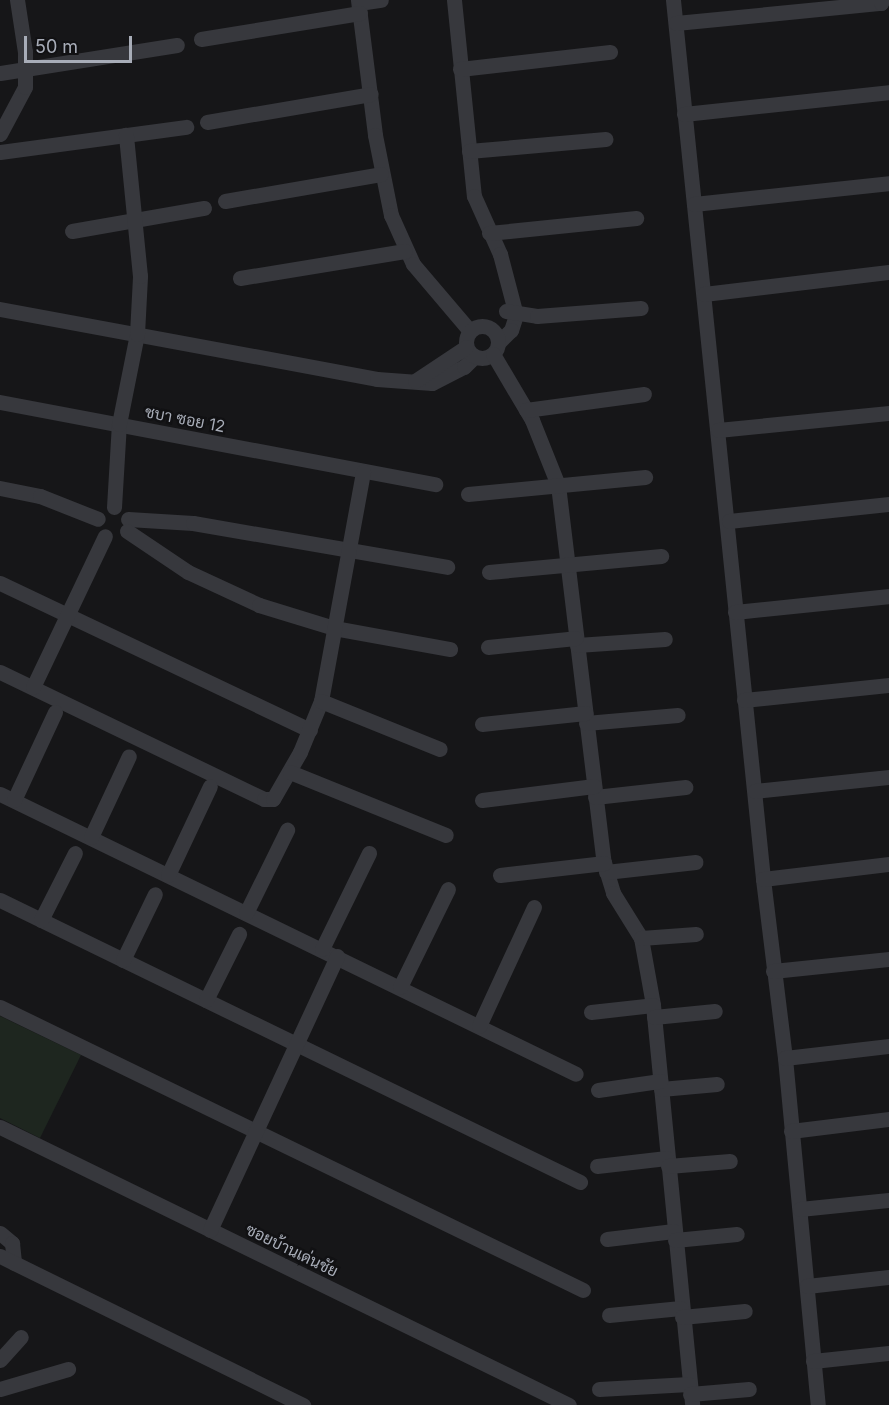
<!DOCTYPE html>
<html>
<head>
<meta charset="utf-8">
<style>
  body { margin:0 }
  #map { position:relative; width:889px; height:1405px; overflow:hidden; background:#161618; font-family:Inter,Sarabun,sans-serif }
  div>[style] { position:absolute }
  .green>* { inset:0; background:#1e261f }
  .minor>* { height:15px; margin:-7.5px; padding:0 7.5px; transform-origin:7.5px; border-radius:7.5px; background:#37383d }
  .minor>.ring { margin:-7.5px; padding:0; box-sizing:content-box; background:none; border:15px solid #37383d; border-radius:50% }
  span { translate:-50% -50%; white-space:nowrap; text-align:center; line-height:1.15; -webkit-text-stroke:5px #111113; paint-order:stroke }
  .street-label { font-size:16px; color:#a8adb8 }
  .scale { position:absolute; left:24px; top:36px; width:108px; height:27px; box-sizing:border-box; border:3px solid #a8adb8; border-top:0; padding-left:8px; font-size:18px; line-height:21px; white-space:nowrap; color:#a8adb8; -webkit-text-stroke:4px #111113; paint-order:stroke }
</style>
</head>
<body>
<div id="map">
  <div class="green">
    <i style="clip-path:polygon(0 1016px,81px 1055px,40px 1138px,0 1118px)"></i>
  </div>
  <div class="minor">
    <i style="left:358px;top:0;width:136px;rotate:82.8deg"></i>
    <i style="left:375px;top:135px;width:82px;rotate:78.7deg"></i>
    <i style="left:391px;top:215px;width:54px;rotate:65.8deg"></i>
    <i style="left:413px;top:264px;width:88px;rotate:49.6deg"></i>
    <i style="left:454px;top:0;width:197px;rotate:84.2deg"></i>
    <i style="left:474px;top:196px;width:64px;rotate:65.9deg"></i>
    <i style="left:500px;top:254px;width:63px;rotate:75.3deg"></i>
    <i style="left:516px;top:315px;width:16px;rotate:108deg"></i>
    <i style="left:511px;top:330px;width:18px;rotate:135deg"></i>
    <i style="left:673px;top:0;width:884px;rotate:84.15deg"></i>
    <i style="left:763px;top:879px;width:180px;rotate:83deg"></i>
    <i style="left:785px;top:1058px;width:349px;rotate:84.6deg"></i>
    <i style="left:359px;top:3px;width:22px;rotate:-8deg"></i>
    <i style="left:676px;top:23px;width:206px;rotate:-5.6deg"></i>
    <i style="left:881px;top:3px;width:3px;rotate:-90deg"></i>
    <i style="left:201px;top:39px;width:161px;rotate:-9.3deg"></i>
    <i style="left:460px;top:69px;width:151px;rotate:-6.5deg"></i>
    <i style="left:0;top:73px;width:179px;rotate:-9deg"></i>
    <i style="left:684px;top:114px;width:206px;rotate:-6.1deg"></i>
    <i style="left:207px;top:122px;width:166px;rotate:-9.7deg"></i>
    <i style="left:0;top:134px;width:53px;rotate:-62deg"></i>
    <i style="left:25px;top:87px;width:35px;rotate:-90deg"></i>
    <i style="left:25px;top:52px;width:53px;rotate:-98.7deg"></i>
    <i style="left:469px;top:151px;width:137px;rotate:-5deg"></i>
    <i style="left:0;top:152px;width:188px;rotate:-7.7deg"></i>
    <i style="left:225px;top:201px;width:158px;rotate:-9.8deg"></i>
    <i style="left:694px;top:204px;width:196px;rotate:-6.1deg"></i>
    <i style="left:72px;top:231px;width:134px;rotate:-9.9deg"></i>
    <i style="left:489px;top:233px;width:148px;rotate:-5.8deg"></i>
    <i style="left:240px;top:278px;width:167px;rotate:-9.3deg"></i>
    <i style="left:704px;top:294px;width:186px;rotate:-6.8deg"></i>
    <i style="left:0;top:309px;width:383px;rotate:10.5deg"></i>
    <i style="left:377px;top:379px;width:55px;rotate:4.2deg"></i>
    <i style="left:432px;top:383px;width:36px;rotate:-27deg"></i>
    <i style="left:464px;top:367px;width:14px;rotate:-45deg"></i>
    <i style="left:506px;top:311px;width:31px;rotate:9deg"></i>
    <i style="left:537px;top:316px;width:104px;rotate:-4.4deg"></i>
    <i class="ring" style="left:466px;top:326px;width:17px;height:17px"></i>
    <i style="left:493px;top:354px;width:77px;rotate:59.4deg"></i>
    <i style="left:532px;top:420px;width:70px;rotate:68.2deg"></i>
    <i style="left:558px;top:485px;width:381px;rotate:83.1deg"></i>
    <i style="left:604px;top:863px;width:31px;rotate:73deg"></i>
    <i style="left:613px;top:893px;width:53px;rotate:58.1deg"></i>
    <i style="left:641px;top:938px;width:68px;rotate:79.8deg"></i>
    <i style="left:653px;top:1005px;width:402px;rotate:84.4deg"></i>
    <i style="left:415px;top:381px;width:61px;rotate:-33.7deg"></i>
    <i style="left:0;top:402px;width:443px;rotate:10.7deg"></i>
    <i style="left:526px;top:410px;width:119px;rotate:-7.7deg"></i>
    <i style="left:718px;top:430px;width:172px;rotate:-5.7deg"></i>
    <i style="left:0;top:488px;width:41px;rotate:11.3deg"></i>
    <i style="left:40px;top:496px;width:62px;rotate:21.6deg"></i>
    <i style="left:468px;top:494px;width:178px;rotate:-5.5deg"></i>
    <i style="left:114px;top:507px;width:83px;rotate:-86.6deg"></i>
    <i style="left:119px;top:424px;width:92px;rotate:-78.7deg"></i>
    <i style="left:137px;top:334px;width:58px;rotate:-87deg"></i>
    <i style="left:140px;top:276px;width:142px;rotate:-95.7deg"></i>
    <i style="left:128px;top:519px;width:65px;rotate:3.5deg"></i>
    <i style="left:193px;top:523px;width:258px;rotate:9.8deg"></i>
    <i style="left:729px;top:521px;width:161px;rotate:-6.1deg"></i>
    <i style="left:127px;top:531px;width:73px;rotate:33.9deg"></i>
    <i style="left:188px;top:572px;width:78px;rotate:24.9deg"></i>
    <i style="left:259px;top:605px;width:78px;rotate:17deg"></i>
    <i style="left:334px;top:628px;width:118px;rotate:10.3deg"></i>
    <i style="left:489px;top:572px;width:173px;rotate:-5.3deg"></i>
    <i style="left:0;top:583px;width:343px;rotate:25.4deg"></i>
    <i style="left:735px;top:612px;width:155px;rotate:-5.9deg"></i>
    <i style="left:577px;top:645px;width:88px;rotate:-3.9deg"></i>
    <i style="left:488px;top:647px;width:88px;rotate:-5.8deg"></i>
    <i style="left:0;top:672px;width:293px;rotate:25.7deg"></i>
    <i style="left:264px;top:799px;width:9px"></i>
    <i style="left:273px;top:799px;width:54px;rotate:-60.1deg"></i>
    <i style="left:300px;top:752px;width:55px;rotate:-67.6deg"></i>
    <i style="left:321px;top:701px;width:233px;rotate:-79.6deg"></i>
    <i style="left:33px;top:687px;width:167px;rotate:-64.5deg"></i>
    <i style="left:744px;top:700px;width:146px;rotate:-5.9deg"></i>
    <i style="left:321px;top:701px;width:128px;rotate:22deg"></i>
    <i style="left:586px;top:723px;width:92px;rotate:-5deg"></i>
    <i style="left:482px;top:724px;width:104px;rotate:-6.1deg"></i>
    <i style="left:290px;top:772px;width:168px;rotate:22deg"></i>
    <i style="left:755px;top:791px;width:135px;rotate:-6deg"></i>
    <i style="left:0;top:794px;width:640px;rotate:25.92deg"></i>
    <i style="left:595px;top:797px;width:91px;rotate:-6.3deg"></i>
    <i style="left:14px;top:800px;width:97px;rotate:-65deg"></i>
    <i style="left:482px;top:800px;width:113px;rotate:-7.1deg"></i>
    <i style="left:91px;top:837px;width:89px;rotate:-64.9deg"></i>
    <i style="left:606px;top:872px;width:90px;rotate:-6.4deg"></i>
    <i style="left:168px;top:875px;width:98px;rotate:-64.7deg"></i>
    <i style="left:500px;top:875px;width:105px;rotate:-6.6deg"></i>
    <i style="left:763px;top:879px;width:127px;rotate:-6.8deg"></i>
    <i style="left:0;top:900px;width:645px;rotate:25.93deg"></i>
    <i style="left:246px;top:913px;width:93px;rotate:-63.7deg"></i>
    <i style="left:41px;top:920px;width:75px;rotate:-63.1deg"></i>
    <i style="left:641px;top:938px;width:55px;rotate:-4.2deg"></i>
    <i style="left:322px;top:949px;width:107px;rotate:-63.9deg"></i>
    <i style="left:123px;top:960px;width:73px;rotate:-64.1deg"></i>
    <i style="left:773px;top:971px;width:117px;rotate:-5.9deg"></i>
    <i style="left:400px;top:987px;width:109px;rotate:-63.9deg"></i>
    <i style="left:206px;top:1000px;width:74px;rotate:-63.4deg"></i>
    <i style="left:0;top:1007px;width:648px;rotate:25.89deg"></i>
    <i style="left:591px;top:1012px;width:62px;rotate:-6.4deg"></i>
    <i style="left:654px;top:1017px;width:61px;rotate:-5.6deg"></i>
    <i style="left:479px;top:1026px;width:131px;rotate:-65.2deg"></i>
    <i style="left:785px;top:1058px;width:105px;rotate:-6.6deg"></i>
    <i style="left:661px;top:1089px;width:56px;rotate:-5.1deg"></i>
    <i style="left:598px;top:1090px;width:63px;rotate:-8.3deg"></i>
    <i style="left:0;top:1127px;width:633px;rotate:26.04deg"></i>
    <i style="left:791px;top:1131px;width:99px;rotate:-7deg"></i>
    <i style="left:597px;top:1166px;width:70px;rotate:-6.5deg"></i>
    <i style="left:668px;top:1166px;width:62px;rotate:-4.6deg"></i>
    <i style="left:800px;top:1209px;width:89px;rotate:-5.8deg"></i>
    <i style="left:210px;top:1230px;width:302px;rotate:-65.1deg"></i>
    <i style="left:0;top:1233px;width:16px;rotate:40deg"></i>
    <i style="left:12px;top:1243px;width:20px;rotate:84deg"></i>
    <i style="left:607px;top:1239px;width:67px;rotate:-6.8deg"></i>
    <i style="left:675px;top:1240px;width:62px;rotate:-5.5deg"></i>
    <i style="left:0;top:1256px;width:338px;rotate:26.2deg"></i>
    <i style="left:807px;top:1286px;width:82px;rotate:-6.3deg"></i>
    <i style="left:609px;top:1315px;width:72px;rotate:-5.6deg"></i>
    <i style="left:682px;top:1317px;width:63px;rotate:-5.4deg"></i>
    <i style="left:0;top:1360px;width:31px;rotate:-48deg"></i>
    <i style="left:813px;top:1361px;width:76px;rotate:-6deg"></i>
    <i style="left:0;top:1389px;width:71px;rotate:-16.4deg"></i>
    <i style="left:599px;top:1389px;width:90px;rotate:-3.2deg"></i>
    <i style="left:690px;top:1394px;width:59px;rotate:-4.8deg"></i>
  </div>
  <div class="street-label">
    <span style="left:185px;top:419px;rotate:11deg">ชบา ซอย 12</span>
    <span style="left:292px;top:1250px;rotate:26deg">ซอยบ้านเด่นชัย</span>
  </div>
  <div class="scale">50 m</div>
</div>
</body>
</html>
